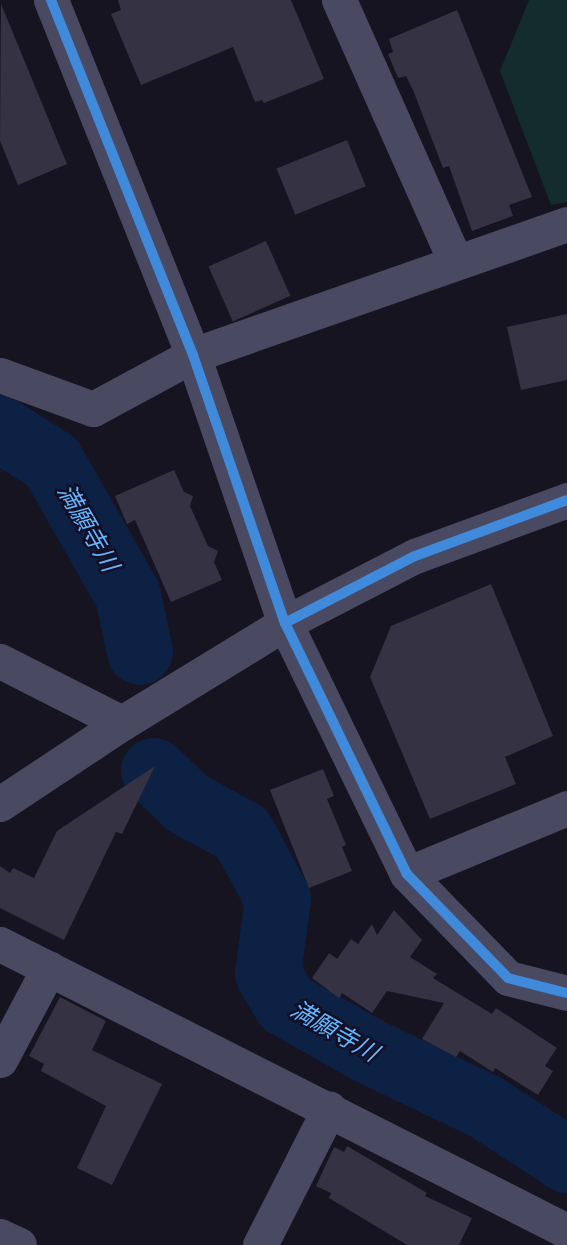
<!DOCTYPE html>
<html>
<head>
<meta charset="utf-8">
<style>
  body { margin:0 }
  #map { position:relative; width:567px; height:1245px; overflow:hidden; background:#161421; font-family:"Exo 2","Noto Sans JP",sans-serif }
  div>[style] { position:absolute }
  .green>* { inset:0; background:#132c2d }
  .river>* { height:66px; margin:-33px; padding:0 33px; transform-origin:33px; border-radius:33px; background:#0d2144 }
  .building>* { inset:0; background:#343243; transform-origin:0 0 }
  .minor>* { height:35px; margin:-17.5px; padding:0 17.5px; transform-origin:17.5px; border-radius:17.5px; background:#4a4962 }
  .cycleway>* { height:10px; margin:-5px; padding:0 5px; transform-origin:5px; border-radius:5px; background:#408adc }
  span { translate:-50% -50%; white-space:nowrap; text-align:center; line-height:1.15; -webkit-text-stroke:5px #130f26; paint-order:stroke }
  .water-label { font-size:24px; color:#62b6ff; font-style:italic }
</style>
</head>
<body>
<div id="map">
  <div class="green">
    <i style="clip-path:polygon(529px 0,567px 0,567px 202px,551px 205px,500px 71px)"></i>
  </div>
  <div class="river">
    <i style="left:0;top:429px;width:62px;rotate:32.4deg"></i>
    <i style="left:52px;top:462px;width:153px;rotate:60.3deg"></i>
    <i style="left:128px;top:595px;width:58px;rotate:78.1deg"></i>
    <i style="left:154px;top:771px;width:46px;rotate:44.1deg"></i>
    <i style="left:187px;top:803px;width:63px;rotate:28.6deg"></i>
    <i style="left:242px;top:833px;width:75px;rotate:61.4deg"></i>
    <i style="left:278px;top:899px;width:75px;rotate:97.7deg"></i>
    <i style="left:268px;top:973px;width:36px;rotate:60deg"></i>
    <i style="left:286px;top:1004px;width:95px;rotate:29.5deg"></i>
    <i style="left:369px;top:1051px;width:130px;rotate:25.6deg"></i>
    <i style="left:486px;top:1107px;width:97px;rotate:33.2deg"></i>
  </div>
  <div class="building">
    <i style="clip-path:polygon(118px 0,291px 0,324px 79px,264px 103px,262px 100px,255px 102px,233px 47px,141px 85px,111px 14px,121px 10px)"></i>
    <i style="clip-path:polygon(1px 4px,67px 164px,18px 185px,0 141px)"></i>
    <i style="clip-path:polygon(457px 10px,532px 197px,509px 205px,513px 216px,472px 231px,449px 166px,443px 168px,413px 90px,406px 76px,398px 78px,388px 54px,393px 52px,389px 39px)"></i>
    <i style="left:347px;top:140px;width:50px;height:76px;rotate:68deg"></i>
    <i style="left:266px;top:241px;width:60px;height:63px;rotate:66deg"></i>
    <i style="clip-path:polygon(567px 314px,567px 380px,521px 390px,507px 327px)"></i>
    <i style="clip-path:polygon(174px 470px,184px 492px,193px 496px,190px 506px,208px 546px,218px 551px,214px 562px,222px 580px,171px 602px,135px 520px,127px 524px,115px 496px)"></i>
    <i style="clip-path:polygon(491px 584px,553px 736px,505px 757px,516px 784px,430px 819px,370px 677px,391px 626px)"></i>
    <i style="clip-path:polygon(155px 766px,122px 834px,116px 832px,64px 940px,0 908px,0 866px,10px 873px,13px 868px,34px 878px,57px 831px)"></i>
    <i style="clip-path:polygon(323px 769px,334px 796px,327px 799px,346px 845px,342px 847px,352px 871px,309px 888px,270px 790px)"></i>
    <i style="clip-path:polygon(394px 910px,422px 940px,410px 957px,437px 974px,433px 978px,492px 1014px,496px 1008px,557px 1048px,545px 1066px,553px 1071px,538px 1095px,495px 1068px,493px 1072px,460px 1051px,456px 1057px,422px 1039px,444px 1003px,387px 991px,372px 1013px,342px 993px,339px 998px,312px 978px,329px 953px,337px 959px,351px 939px,358px 944px,372px 924px,377px 935px)"></i>
    <i style="clip-path:polygon(60px 997px,106px 1021px,92px 1050px,162px 1084px,112px 1185px,77px 1168px,106px 1106px,41px 1071px,44px 1064px,29px 1056px)"></i>
    <i style="clip-path:polygon(347px 1146px,427px 1193px,425px 1196px,472px 1218px,459px 1245px,407px 1245px,329px 1198px,331px 1193px,316px 1186px,334px 1147px,344px 1152px)"></i>
  </div>
  <div class="minor">
    <i style="left:51px;top:0;width:382px;rotate:68.2deg"></i>
    <i style="left:193px;top:355px;width:283px;rotate:71.1deg"></i>
    <i style="left:285px;top:623px;width:279px;rotate:64.1deg"></i>
    <i style="left:407px;top:874px;width:145px;rotate:45.8deg"></i>
    <i style="left:508px;top:978px;width:61px;rotate:14.3deg"></i>
    <i style="left:339px;top:0;width:286px;rotate:66deg"></i>
    <i style="left:0;top:375px;width:99px;rotate:20.1deg"></i>
    <i style="left:93px;top:409px;width:114px;rotate:-28.4deg"></i>
    <i style="left:193px;top:355px;width:396px;rotate:-19.3deg"></i>
    <i style="left:0;top:661px;width:137px;rotate:26.9deg"></i>
    <i style="left:0;top:804px;width:146px;rotate:-33.6deg"></i>
    <i style="left:122px;top:723px;width:191px;rotate:-31.5deg"></i>
    <i style="left:285px;top:623px;width:146px;rotate:-27.3deg"></i>
    <i style="left:415px;top:556px;width:162px;rotate:-20.2deg"></i>
    <i style="left:407px;top:874px;width:173px;rotate:-22.4deg"></i>
    <i style="left:0;top:944px;width:635px;rotate:26.85deg"></i>
    <i style="left:0;top:1060px;width:104px;rotate:-62deg"></i>
    <i style="left:0;top:1236px;width:21px;rotate:25deg"></i>
    <i style="left:260px;top:1245px;width:153px;rotate:-63.1deg"></i>
  </div>
  <div class="cycleway">
    <i style="left:51px;top:0;width:382px;rotate:68.2deg"></i>
    <i style="left:193px;top:355px;width:283px;rotate:71.1deg"></i>
    <i style="left:285px;top:623px;width:279px;rotate:64.1deg"></i>
    <i style="left:407px;top:874px;width:145px;rotate:45.8deg"></i>
    <i style="left:508px;top:978px;width:61px;rotate:14.3deg"></i>
    <i style="left:285px;top:623px;width:146px;rotate:-27.3deg"></i>
    <i style="left:415px;top:556px;width:162px;rotate:-20.2deg"></i>
  </div>
  <div class="water-label">
    <span style="left:89px;top:527px;rotate:60deg">満願寺川</span>
    <span style="left:335px;top:1030px;rotate:30deg">満願寺川</span>
  </div>
</div>
</body>
</html>
